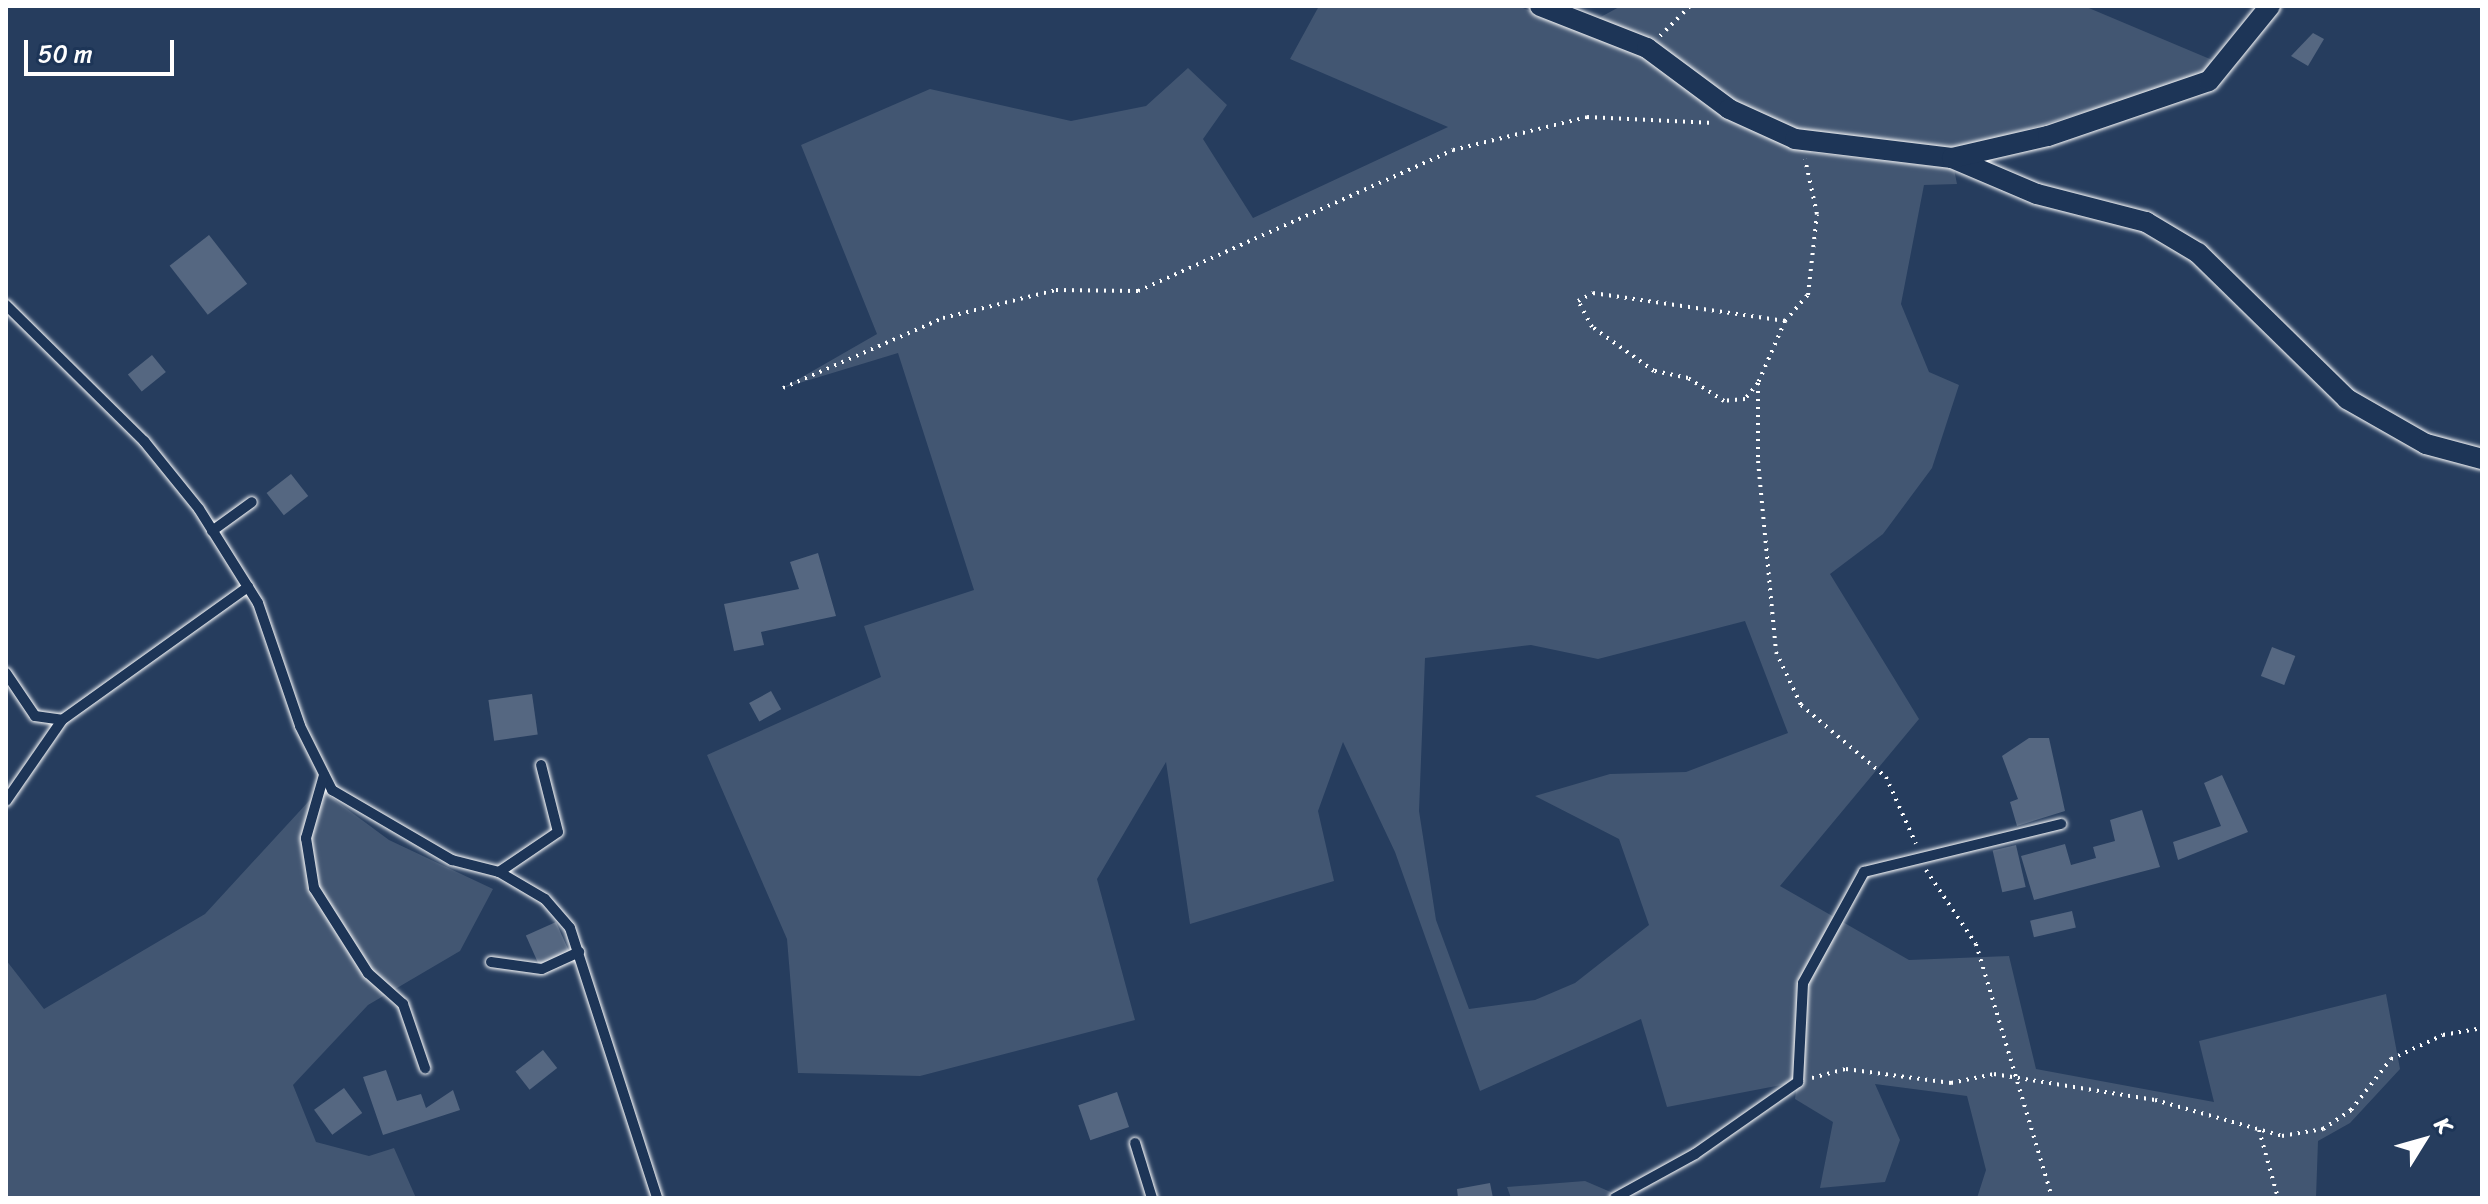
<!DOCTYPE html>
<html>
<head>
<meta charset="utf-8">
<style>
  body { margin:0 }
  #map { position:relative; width:2488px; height:1204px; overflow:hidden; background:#263d5e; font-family:Sriracha,sans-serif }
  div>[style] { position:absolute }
  .green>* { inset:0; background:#425672 }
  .building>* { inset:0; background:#556781; transform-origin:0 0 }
  .path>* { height:4px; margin-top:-2px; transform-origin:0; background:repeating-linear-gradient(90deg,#fff 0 2px,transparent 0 8px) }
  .roads { filter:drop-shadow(0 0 2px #fff) drop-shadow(0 0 2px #fff) }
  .service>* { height:10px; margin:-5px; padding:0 5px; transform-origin:5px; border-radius:5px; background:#1d3557 }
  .minor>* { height:20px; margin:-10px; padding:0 10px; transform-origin:10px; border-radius:10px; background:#1d3557 }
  span { translate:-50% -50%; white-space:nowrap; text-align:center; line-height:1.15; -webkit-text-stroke:7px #1d3557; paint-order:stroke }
  .frame { position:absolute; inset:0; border:8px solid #fff; pointer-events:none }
  .north { position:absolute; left:2384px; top:1100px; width:80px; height:80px; -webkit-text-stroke:6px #1d3557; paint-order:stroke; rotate:53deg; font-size:22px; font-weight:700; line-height:32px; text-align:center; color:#fff }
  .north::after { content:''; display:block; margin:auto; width:28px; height:36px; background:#fff; clip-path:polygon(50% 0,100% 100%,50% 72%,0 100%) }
  .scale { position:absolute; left:24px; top:40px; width:150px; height:36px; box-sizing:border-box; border:4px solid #fff; border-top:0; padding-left:10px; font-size:24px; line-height:28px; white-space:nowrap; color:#fff; -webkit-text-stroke:6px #1d3557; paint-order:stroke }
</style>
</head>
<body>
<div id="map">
  <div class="green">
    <i style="clip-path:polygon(evenodd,1319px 6px,1518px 6px,1643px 56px,1720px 115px,1813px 153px,1954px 169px,1957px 184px,1924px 185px,1901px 304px,1929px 372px,1959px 385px,1932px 468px,1883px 534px,1830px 574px,1919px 719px,1780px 886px,1909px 960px,2009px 956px,2036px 1069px,2214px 1102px,2199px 1041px,2386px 994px,2400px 1069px,2350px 1123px,2318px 1141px,2316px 1198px,1977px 1198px,1986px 1170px,1967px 1096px,1875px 1084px,1900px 1140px,1885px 1182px,1820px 1188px,1833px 1122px,1795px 1099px,1797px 1082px,1667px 1107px,1641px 1019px,1480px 1091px,1395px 852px,1343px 742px,1318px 811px,1334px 881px,1190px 924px,1166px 762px,1097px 879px,1135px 1020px,920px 1076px,798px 1073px,787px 939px,707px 755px,881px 677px,864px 626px,974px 590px,898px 353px,783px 388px,877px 334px,801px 145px,930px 89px,1071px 121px,1146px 106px,1188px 68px,1227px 105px,1203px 139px,1253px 218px,1448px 127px,1290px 59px,1319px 6px,1745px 621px,1788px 733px,1686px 772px,1610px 774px,1535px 796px,1619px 839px,1649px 925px,1575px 983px,1535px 1000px,1469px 1009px,1436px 920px,1419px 811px,1425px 658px,1531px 645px,1598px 659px,1745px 621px)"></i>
    <i style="clip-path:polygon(1621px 6px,2084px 6px,2217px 62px,2206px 76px,1950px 152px,1797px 131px,1730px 101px,1597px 19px)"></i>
    <i style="clip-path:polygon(320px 789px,389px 840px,493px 889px,460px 951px,368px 1005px,293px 1085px,316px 1142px,369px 1156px,394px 1148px,416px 1198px,6px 1198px,6px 960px,44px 1009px,205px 914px)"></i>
    <i style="clip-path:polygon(1585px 1181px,1620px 1196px,1511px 1198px,1507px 1187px)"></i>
  </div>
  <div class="building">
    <i style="clip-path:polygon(2313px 33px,2324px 39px,2308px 66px,2291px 56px)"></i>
    <i style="left:209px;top:235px;width:62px;height:50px;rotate:52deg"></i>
    <i style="left:152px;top:355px;width:22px;height:31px;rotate:51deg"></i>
    <i style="left:291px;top:474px;width:28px;height:31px;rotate:52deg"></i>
    <i style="clip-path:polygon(818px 553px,836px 616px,761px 632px,764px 645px,734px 651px,724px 604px,799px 589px,790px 562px)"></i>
    <i style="left:2272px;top:647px;width:25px;height:31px;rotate:21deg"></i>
    <i style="left:771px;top:691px;width:21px;height:25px;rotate:61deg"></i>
    <i style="left:532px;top:694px;width:41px;height:44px;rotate:82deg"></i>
    <i style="clip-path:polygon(2029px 738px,2049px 738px,2065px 811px,2017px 826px,2010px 802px,2018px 799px,2002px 756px)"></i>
    <i style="clip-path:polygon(2222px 775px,2248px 832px,2178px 860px,2173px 842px,2221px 826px,2204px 783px)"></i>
    <i style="clip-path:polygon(2142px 810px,2160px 867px,2034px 900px,2021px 856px,2065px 844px,2071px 865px,2096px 858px,2093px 847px,2115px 841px,2110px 820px)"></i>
    <i style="left:2016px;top:845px;width:43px;height:24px;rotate:77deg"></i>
    <i style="left:2072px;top:911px;width:17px;height:43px;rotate:77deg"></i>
    <i style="left:556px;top:922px;width:32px;height:33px;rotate:66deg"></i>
    <i style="left:543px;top:1050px;width:23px;height:35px;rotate:52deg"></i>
    <i style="clip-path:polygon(386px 1070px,397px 1101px,421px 1094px,426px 1108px,453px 1090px,460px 1110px,383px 1135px,363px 1077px)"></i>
    <i style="left:344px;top:1088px;width:31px;height:37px;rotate:54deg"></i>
    <i style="left:1117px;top:1092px;width:37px;height:41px;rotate:71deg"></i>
    <i style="clip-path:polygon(1490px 1183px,1493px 1198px,1458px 1198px,1457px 1189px)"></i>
  </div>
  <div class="path">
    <i style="left:1660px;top:36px;width:42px;rotate:-45deg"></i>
    <i style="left:1785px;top:321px;width:68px;rotate:113.5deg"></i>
    <i style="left:1758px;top:383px;width:21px;rotate:129deg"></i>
    <i style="left:1745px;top:399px;width:21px;rotate:175deg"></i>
    <i style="left:1724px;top:401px;width:43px;rotate:-147.4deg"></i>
    <i style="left:1688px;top:378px;width:35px;rotate:-168deg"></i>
    <i style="left:1654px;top:371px;width:76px;rotate:-144.6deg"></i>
    <i style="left:1592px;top:327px;width:30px;rotate:-118deg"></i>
    <i style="left:1578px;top:301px;width:17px;rotate:-28deg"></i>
    <i style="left:1593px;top:293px;width:194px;rotate:8.3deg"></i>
    <i style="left:1785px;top:321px;width:35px;rotate:-49deg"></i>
    <i style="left:1808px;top:295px;width:81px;rotate:-83.7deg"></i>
    <i style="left:1817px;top:214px;width:56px;rotate:-102.3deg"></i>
    <i style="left:1758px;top:383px;width:78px;rotate:90deg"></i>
    <i style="left:1758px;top:461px;width:192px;rotate:84.6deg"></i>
    <i style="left:1776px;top:652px;width:59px;rotate:64.7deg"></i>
    <i style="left:1801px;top:705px;width:111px;rotate:40.3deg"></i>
    <i style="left:1886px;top:777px;width:73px;rotate:65.9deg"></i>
    <i style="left:783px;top:388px;width:175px;rotate:-23.6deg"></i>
    <i style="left:943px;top:318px;width:116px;rotate:-13.9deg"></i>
    <i style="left:1056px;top:290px;width:82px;rotate:0.7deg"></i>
    <i style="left:1138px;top:291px;width:345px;rotate:-24.1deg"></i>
    <i style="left:1453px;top:150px;width:138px;rotate:-13.8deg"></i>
    <i style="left:1587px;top:117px;width:127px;rotate:2.7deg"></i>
    <i style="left:1926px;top:870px;width:89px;rotate:56deg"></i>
    <i style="left:1976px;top:944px;width:265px;rotate:73.3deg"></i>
    <i style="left:1812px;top:1078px;width:35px;rotate:-15deg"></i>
    <i style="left:1846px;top:1069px;width:106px;rotate:7.6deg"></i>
    <i style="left:1951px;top:1083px;width:44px;rotate:-11.8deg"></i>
    <i style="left:1994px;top:1074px;width:163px;rotate:9.2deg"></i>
    <i style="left:2155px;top:1100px;width:132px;rotate:15.8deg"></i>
    <i style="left:2282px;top:1136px;width:42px;rotate:-9.7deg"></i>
    <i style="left:2323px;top:1129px;width:34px;rotate:-34deg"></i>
    <i style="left:2351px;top:1110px;width:65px;rotate:-51.9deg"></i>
    <i style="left:2391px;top:1059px;width:57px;rotate:-24.8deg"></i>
    <i style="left:2443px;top:1035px;width:40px;rotate:-10deg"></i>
    <i style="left:2259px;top:1130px;width:71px;rotate:74.4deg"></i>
  </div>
  <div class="roads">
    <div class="service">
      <i style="left:6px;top:305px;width:194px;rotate:44.6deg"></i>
      <i style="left:144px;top:441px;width:87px;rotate:51deg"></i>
      <i style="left:199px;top:509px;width:111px;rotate:57.9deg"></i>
      <i style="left:258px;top:603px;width:130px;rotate:71.1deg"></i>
      <i style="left:300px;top:726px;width:72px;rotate:63.4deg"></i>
      <i style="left:332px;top:790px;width:139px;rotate:30.3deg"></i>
      <i style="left:452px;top:860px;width:49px;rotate:14.3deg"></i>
      <i style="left:499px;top:872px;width:53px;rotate:30.4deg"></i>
      <i style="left:545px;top:899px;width:38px;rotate:49deg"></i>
      <i style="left:570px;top:928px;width:284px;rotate:72.1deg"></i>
      <i style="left:212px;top:531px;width:49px;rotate:-35.9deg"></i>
      <i style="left:6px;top:673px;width:52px;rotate:56deg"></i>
      <i style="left:35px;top:716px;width:27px;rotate:8deg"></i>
      <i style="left:62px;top:720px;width:229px;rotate:-35.6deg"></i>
      <i style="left:324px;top:775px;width:66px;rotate:105.9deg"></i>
      <i style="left:306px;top:838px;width:51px;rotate:80.9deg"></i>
      <i style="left:314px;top:888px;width:101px;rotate:57.6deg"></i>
      <i style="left:368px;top:973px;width:47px;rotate:41.5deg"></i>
      <i style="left:403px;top:1004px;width:68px;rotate:71deg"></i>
      <i style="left:6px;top:801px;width:98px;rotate:-55.3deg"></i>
      <i style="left:499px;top:872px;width:71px;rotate:-34.1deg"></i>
      <i style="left:558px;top:832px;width:69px;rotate:-104.2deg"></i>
      <i style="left:491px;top:962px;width:51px;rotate:7.8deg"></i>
      <i style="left:542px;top:969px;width:41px;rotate:-24.7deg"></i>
      <i style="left:1135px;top:1143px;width:58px;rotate:72.8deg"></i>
      <i style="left:1615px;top:1198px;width:91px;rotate:-28.8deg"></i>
      <i style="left:1695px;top:1154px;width:126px;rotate:-35deg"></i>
      <i style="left:1798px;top:1082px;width:99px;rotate:-87.1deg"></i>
      <i style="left:1803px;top:983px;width:127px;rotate:-61.2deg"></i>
      <i style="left:1864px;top:872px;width:203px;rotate:-13.7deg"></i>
    </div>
    <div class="minor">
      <i style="left:1540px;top:6px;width:115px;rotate:21.4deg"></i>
      <i style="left:1647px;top:48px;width:102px;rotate:36.6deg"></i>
      <i style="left:1729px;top:109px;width:72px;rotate:24.4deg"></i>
      <i style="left:1795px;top:139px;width:158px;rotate:6.9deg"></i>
      <i style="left:1952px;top:158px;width:92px;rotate:23deg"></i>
      <i style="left:2037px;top:194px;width:113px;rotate:14.4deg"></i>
      <i style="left:2146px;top:222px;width:61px;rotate:30.8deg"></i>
      <i style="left:2198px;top:253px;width:209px;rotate:44.4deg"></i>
      <i style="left:2347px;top:399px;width:91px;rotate:29.7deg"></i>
      <i style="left:2426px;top:444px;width:58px;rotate:15deg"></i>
      <i style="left:1952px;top:158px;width:98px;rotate:-12.9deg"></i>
      <i style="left:2048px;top:136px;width:170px;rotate:-18.9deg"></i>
      <i style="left:2209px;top:81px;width:97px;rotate:-50.9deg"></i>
    </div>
  </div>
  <div class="frame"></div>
  <div class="north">K</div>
  <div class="scale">50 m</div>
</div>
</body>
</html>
